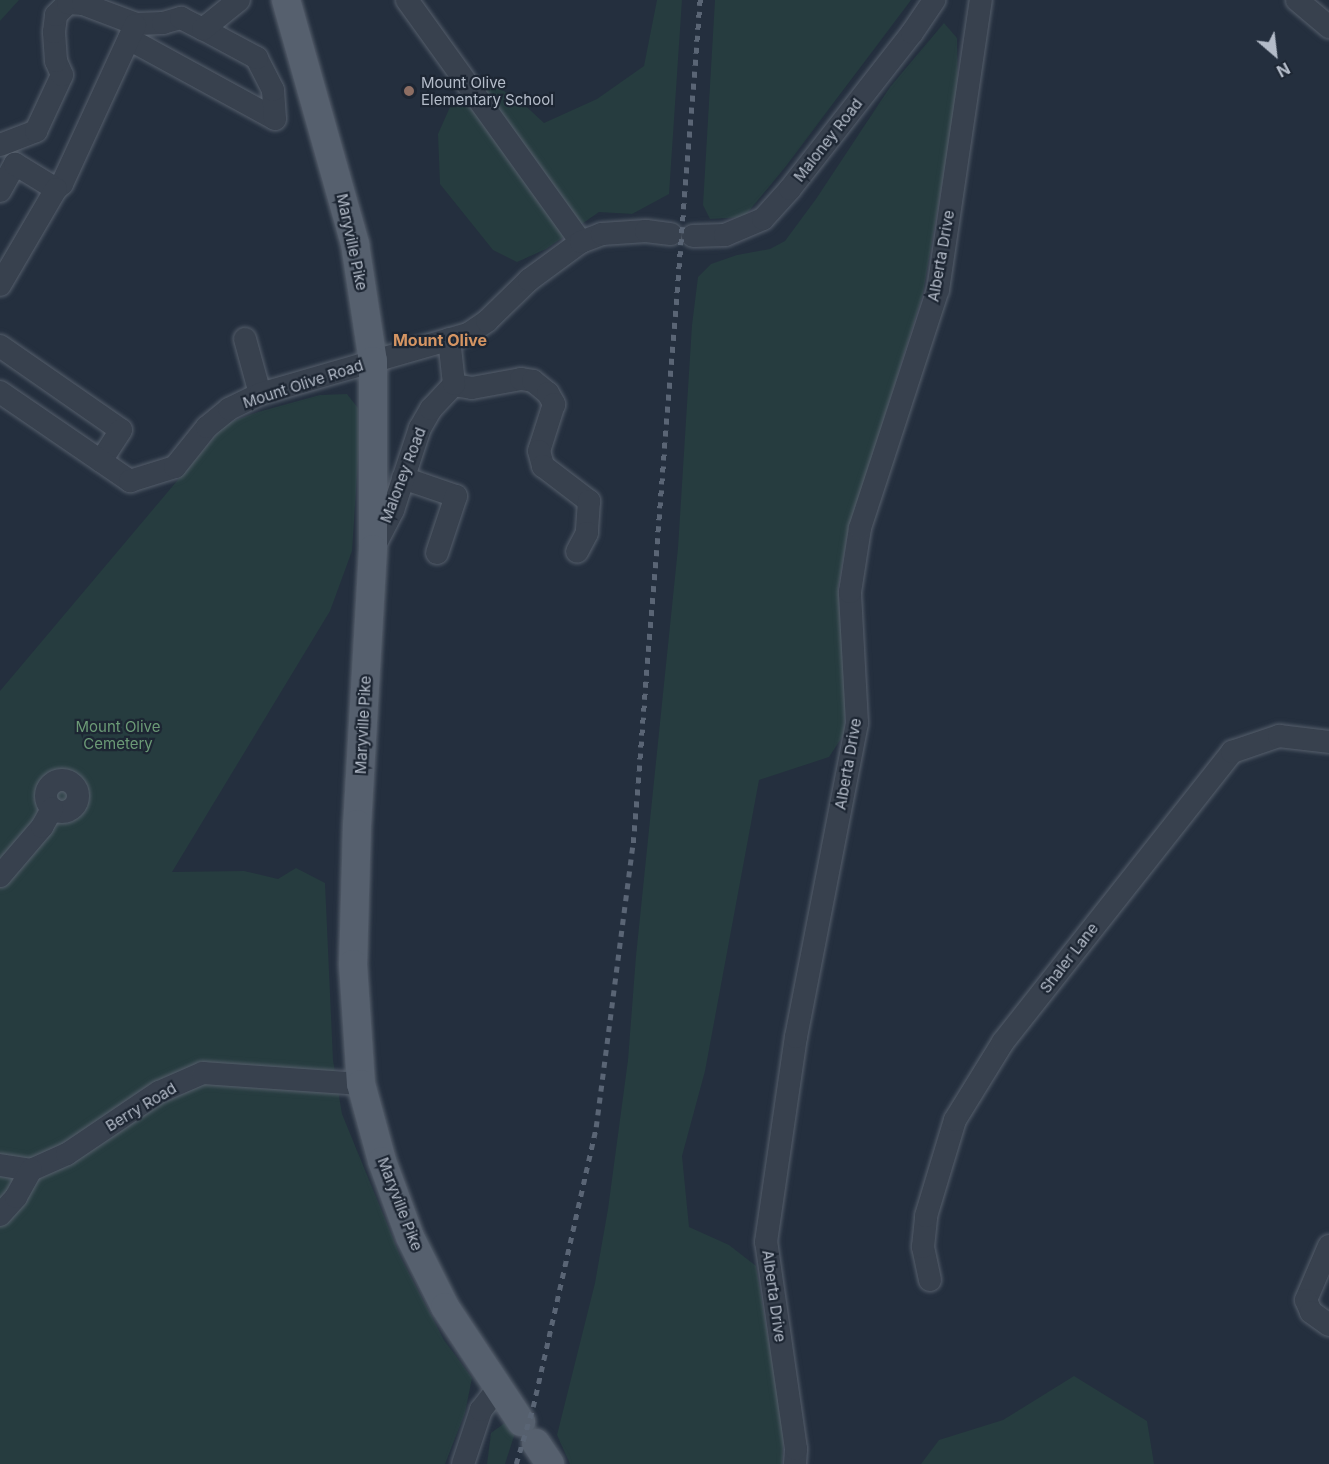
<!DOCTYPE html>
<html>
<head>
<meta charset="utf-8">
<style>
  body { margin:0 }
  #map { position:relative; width:1329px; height:1464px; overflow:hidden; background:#242f3e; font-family:Inter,sans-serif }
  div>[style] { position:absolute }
  .green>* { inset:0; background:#263c3f }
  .roads { filter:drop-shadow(0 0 2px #565f6c) drop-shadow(0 0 2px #565f6c) }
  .minor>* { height:22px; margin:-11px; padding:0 11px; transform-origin:11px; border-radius:11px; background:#38414e }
  .minor>.ring { margin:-11px; padding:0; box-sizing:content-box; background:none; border:22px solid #38414e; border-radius:50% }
  .major>* { height:28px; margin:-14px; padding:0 14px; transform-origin:14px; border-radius:14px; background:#56606e }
  .rail>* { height:4.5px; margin-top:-2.25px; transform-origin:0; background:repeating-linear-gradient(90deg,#5a6575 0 6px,transparent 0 12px) }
  .dots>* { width:16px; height:16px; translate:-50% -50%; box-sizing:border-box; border:3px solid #1d2633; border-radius:50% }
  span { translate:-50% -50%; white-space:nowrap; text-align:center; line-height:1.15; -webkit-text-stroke:4.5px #1d2633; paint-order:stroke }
  .poi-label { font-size:15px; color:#b4bcc9 }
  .left { translate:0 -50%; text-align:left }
  .street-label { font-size:15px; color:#b4bcc9 }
  .park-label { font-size:15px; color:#6b9a76 }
  .neighbourhood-label { font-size:16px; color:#d59563; font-weight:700 }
  .north { position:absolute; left:1245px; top:24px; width:60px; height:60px; -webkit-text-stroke:4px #1d2633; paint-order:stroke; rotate:152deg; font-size:16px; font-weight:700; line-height:24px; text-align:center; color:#b4bcc9 }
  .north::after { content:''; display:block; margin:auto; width:21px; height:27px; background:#b4bcc9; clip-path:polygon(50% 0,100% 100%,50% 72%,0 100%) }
</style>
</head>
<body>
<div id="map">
  <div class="green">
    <i style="clip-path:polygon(0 0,19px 0,0 21px)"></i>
    <i style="clip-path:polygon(657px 0,682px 0,669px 194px,632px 214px,599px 212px,546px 249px,517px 262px,493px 250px,440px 184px,438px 134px,450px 107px,492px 85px,517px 98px,544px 123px,597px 99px,644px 66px)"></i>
    <i style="clip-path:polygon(715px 0,911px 0,786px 166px,744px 217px,710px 219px,703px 205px)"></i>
    <i style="clip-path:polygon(944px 23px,957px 38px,958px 91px,923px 293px,847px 537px,838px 588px,847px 693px,844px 734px,829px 757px,759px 780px,705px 1071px,682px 1156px,689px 1227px,729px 1245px,756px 1266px,784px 1432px,782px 1464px,570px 1464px,557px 1435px,595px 1283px,608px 1209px,628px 1060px,636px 956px,678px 548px,692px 325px,698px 277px,711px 264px,737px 255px,770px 249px,785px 241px,816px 199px,890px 87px)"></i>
    <i style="clip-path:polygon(347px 394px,358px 408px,359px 446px,352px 551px,330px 611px,172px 872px,244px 871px,278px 879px,296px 868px,325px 883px,333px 1060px,342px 1114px,401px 1258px,444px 1340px,472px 1378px,465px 1413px,445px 1464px,0 1464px,0 691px,225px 424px,258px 412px,320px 395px)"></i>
    <i style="clip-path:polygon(1074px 1376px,1147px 1421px,1154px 1464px,921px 1464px,939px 1440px,1003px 1420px)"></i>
    <i style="clip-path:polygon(506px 1422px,515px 1433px,505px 1464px,487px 1464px,491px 1433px)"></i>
  </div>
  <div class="roads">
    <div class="minor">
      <i style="left:407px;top:0;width:298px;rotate:54.3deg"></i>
      <i style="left:1297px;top:0;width:42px;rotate:40.2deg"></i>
      <i style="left:129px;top:39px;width:166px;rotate:28.7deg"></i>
      <i style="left:275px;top:119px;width:29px;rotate:-94deg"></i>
      <i style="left:273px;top:90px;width:36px;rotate:-117deg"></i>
      <i style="left:257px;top:58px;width:61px;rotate:-151.8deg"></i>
      <i style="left:0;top:145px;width:39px;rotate:-21deg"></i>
      <i style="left:36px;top:131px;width:62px;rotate:-65.1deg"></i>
      <i style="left:62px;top:75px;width:15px;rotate:-113deg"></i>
      <i style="left:56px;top:61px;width:29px;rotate:-94deg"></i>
      <i style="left:54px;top:32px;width:17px;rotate:-83deg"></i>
      <i style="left:56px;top:15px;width:17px;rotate:-45deg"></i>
      <i style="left:68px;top:3px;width:15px;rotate:4deg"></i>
      <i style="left:83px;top:4px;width:57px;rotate:20.7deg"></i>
      <i style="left:136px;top:24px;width:27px;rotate:-2deg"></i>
      <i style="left:163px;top:23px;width:19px;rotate:-16deg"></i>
      <i style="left:181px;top:18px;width:25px;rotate:27deg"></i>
      <i style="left:203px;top:29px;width:46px;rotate:-38.9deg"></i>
      <i style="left:56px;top:189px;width:8px;rotate:-40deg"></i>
      <i style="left:62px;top:184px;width:175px;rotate:-65.3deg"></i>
      <i style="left:0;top:191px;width:31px;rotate:-61deg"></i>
      <i style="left:15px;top:164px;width:48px;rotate:31.4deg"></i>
      <i style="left:56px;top:189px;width:111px;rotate:120.3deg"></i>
      <i style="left:693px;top:236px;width:32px;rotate:-2deg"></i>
      <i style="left:725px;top:235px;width:41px;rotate:-22.8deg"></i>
      <i style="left:763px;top:219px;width:40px;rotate:-48deg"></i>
      <i style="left:790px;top:189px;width:198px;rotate:-52deg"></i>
      <i style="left:912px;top:33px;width:40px;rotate:-56deg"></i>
      <i style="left:245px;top:339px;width:57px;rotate:74.7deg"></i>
      <i style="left:0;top:346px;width:147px;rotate:34.8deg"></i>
      <i style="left:121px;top:430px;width:37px;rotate:123deg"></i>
      <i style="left:453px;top:385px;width:19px;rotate:9deg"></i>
      <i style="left:472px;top:388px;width:50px;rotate:-10.4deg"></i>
      <i style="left:521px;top:379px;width:12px;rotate:9deg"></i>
      <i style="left:533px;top:381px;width:19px;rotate:39deg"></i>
      <i style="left:548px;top:393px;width:13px;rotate:61deg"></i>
      <i style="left:554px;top:404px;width:49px;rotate:107.7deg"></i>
      <i style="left:539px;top:451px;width:16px;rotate:75deg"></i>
      <i style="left:543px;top:466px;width:58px;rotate:37.3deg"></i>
      <i style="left:589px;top:501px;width:32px;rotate:94deg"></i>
      <i style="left:587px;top:533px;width:21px;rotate:118deg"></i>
      <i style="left:0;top:392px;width:158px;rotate:34.4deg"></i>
      <i style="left:130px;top:481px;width:47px;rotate:-17.3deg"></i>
      <i style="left:175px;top:467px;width:51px;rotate:-51.3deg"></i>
      <i style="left:207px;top:427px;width:28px;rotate:-39deg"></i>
      <i style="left:229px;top:409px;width:34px;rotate:-26deg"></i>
      <i style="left:260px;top:394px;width:216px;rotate:-16.1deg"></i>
      <i style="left:468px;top:334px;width:23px;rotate:-34deg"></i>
      <i style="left:487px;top:321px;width:59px;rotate:-44.3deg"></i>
      <i style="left:529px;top:280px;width:64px;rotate:-36.2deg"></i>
      <i style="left:581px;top:242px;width:22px;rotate:-21deg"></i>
      <i style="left:602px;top:234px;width:44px;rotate:-3.9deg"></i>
      <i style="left:646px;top:231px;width:25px;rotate:7deg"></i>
      <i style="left:403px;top:478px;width:56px;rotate:18.8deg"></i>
      <i style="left:456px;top:496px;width:60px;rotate:108.4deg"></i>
      <i style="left:374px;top:547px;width:42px;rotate:-62.8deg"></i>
      <i style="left:393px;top:510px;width:86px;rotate:-71.8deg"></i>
      <i style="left:420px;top:428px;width:22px;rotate:-60deg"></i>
      <i style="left:431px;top:409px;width:34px;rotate:-47deg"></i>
      <i style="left:454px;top:384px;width:45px;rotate:-96.3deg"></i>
      <i class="ring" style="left:46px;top:780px;width:10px;height:10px"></i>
      <i style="left:0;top:876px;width:65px;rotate:-49.4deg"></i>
      <i style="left:42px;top:827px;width:21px;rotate:-61deg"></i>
      <i style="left:0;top:1165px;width:31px;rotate:9deg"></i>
      <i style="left:31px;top:1170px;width:39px;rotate:-24deg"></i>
      <i style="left:67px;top:1154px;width:111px;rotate:-34deg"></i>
      <i style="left:159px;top:1092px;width:48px;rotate:-23.4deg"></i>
      <i style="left:203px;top:1073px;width:158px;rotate:4deg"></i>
      <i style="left:0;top:1215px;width:24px;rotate:-48deg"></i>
      <i style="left:16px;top:1197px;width:31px;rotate:-61deg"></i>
      <i style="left:1329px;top:1246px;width:59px;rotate:113.1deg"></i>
      <i style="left:1306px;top:1300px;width:13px;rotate:67deg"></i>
      <i style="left:1311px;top:1312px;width:22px;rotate:36deg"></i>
      <i style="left:930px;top:1280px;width:34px;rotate:-102deg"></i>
      <i style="left:923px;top:1247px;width:31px;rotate:-84deg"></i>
      <i style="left:926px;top:1216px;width:100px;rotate:-73.2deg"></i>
      <i style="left:955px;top:1120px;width:92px;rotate:-58.4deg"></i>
      <i style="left:1003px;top:1042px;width:370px;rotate:-51.7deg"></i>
      <i style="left:1232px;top:752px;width:50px;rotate:-18.8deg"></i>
      <i style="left:1279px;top:736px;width:50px;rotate:6.8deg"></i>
      <i style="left:463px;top:1464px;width:57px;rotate:-71.6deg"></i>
      <i style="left:481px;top:1410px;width:28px;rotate:-52deg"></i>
      <i style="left:795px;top:1464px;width:15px;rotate:-86deg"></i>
      <i style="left:796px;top:1449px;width:209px;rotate:-98.2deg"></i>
      <i style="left:766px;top:1242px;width:207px;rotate:-81.7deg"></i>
      <i style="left:796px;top:1037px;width:320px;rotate:-79deg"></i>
      <i style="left:857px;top:723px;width:131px;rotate:-93.1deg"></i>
      <i style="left:850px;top:592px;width:65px;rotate:-81.1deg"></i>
      <i style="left:860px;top:528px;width:250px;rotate:-71.9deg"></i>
      <i style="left:938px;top:290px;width:293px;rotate:-81.6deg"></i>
    </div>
    <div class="major">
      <i style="left:286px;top:0;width:254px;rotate:74.2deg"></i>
      <i style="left:355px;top:244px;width:118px;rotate:81.3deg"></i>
      <i style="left:373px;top:361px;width:188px;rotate:90deg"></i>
      <i style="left:373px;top:549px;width:275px;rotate:93.3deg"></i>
      <i style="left:357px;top:824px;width:140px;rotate:91.6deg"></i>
      <i style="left:353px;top:964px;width:120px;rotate:86.2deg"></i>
      <i style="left:361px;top:1084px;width:80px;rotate:74.7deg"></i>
      <i style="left:382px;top:1161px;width:81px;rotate:69.8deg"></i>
      <i style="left:410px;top:1237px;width:78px;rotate:63.4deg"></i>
      <i style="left:445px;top:1307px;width:138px;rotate:56.5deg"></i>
      <i style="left:536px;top:1443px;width:25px;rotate:56deg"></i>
    </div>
  </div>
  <div class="rail">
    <i style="left:516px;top:1464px;width:59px;rotate:-73.4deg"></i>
    <i style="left:533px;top:1407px;width:287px;rotate:-77.3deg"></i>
    <i style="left:596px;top:1127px;width:286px;rotate:-82.6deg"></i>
    <i style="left:633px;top:843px;width:846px;rotate:-85.46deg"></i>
  </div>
  <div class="dots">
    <i style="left:409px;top:91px;background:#8d6e63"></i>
  </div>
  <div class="poi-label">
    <span class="left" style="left:421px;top:91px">Mount Olive<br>Elementary School</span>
  </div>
  <div class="street-label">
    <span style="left:828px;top:140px;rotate:-52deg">Maloney Road</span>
    <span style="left:352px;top:242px;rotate:78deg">Maryville Pike</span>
    <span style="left:941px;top:256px;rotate:-80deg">Alberta Drive</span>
    <span style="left:303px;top:384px;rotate:-18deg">Mount Olive Road</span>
    <span style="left:403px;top:475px;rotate:-69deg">Maloney Road</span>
    <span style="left:363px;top:725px;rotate:-87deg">Maryville Pike</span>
    <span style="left:848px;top:764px;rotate:-80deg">Alberta Drive</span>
    <span style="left:1069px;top:958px;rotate:-52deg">Shaler Lane</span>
    <span style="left:141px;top:1107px;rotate:-31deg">Berry Road</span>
    <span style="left:400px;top:1204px;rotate:69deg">Maryville Pike</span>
    <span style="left:774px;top:1296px;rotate:82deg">Alberta Drive</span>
  </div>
  <div class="park-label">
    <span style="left:118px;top:735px">Mount Olive<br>Cemetery</span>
  </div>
  <div class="neighbourhood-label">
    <span style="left:440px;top:340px">Mount Olive</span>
  </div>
  <div class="north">N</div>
</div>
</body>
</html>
